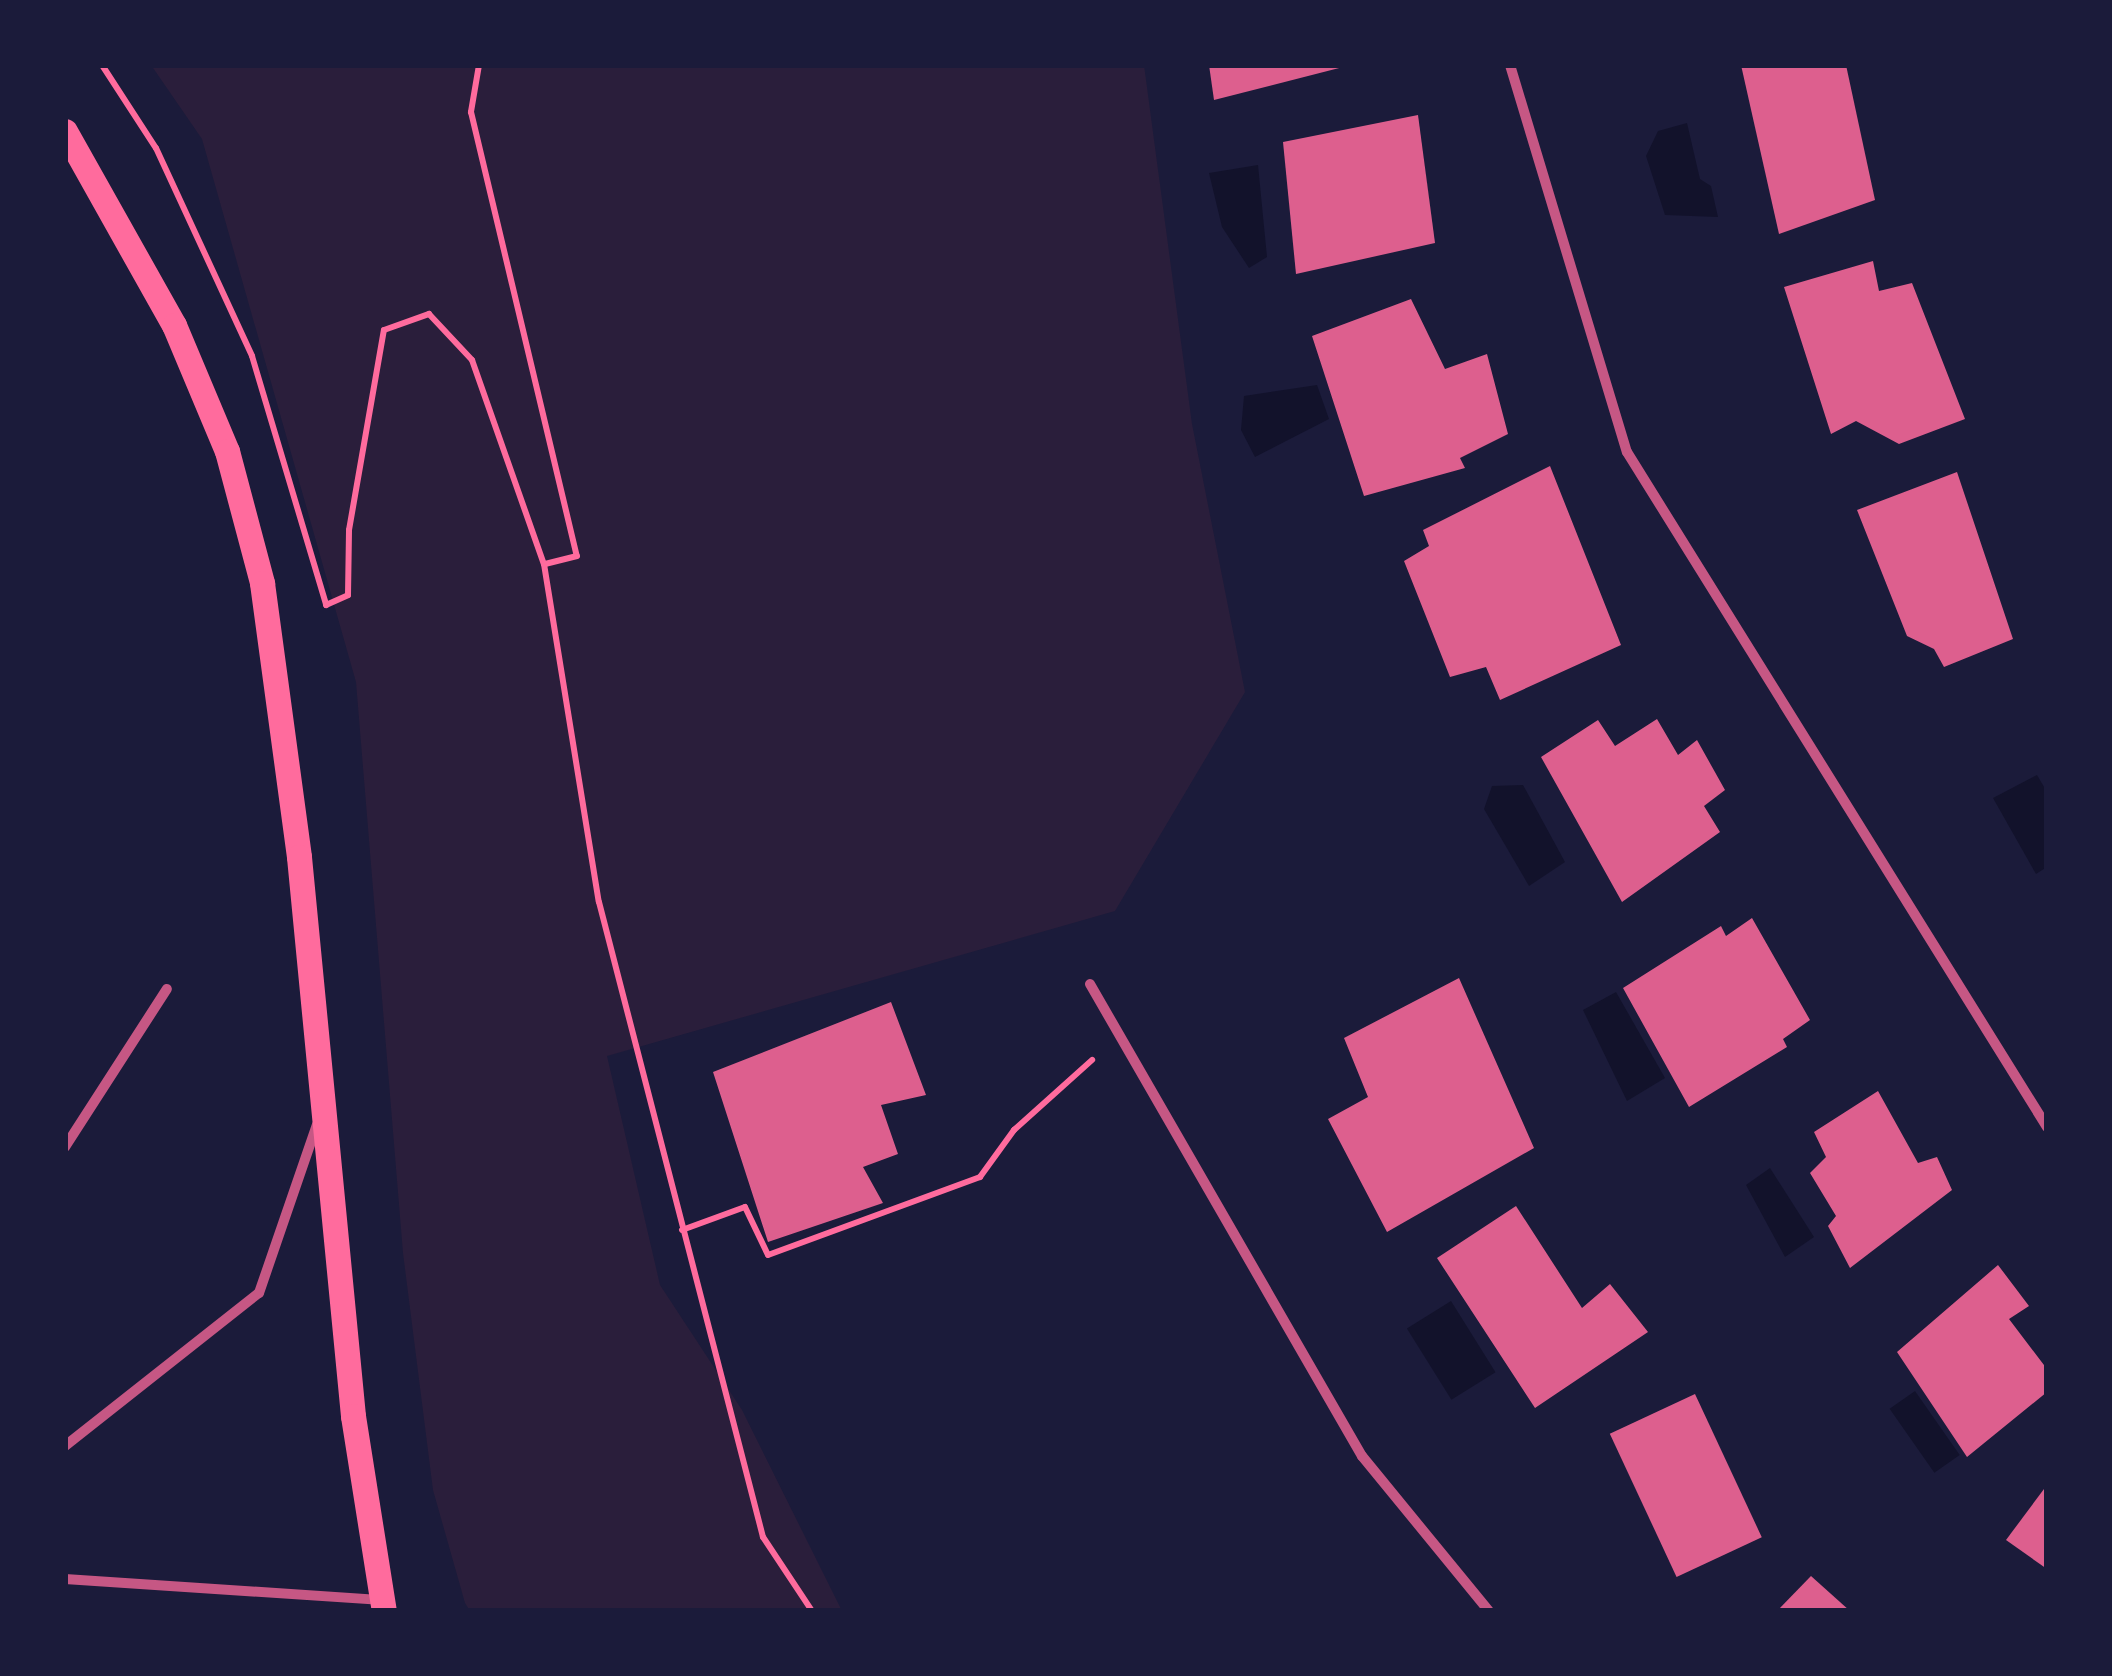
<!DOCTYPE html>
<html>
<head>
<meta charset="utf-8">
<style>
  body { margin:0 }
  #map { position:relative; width:2112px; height:1676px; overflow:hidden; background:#1b1b3a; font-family:Raleway,sans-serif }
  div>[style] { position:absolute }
  .green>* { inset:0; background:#2a1e3b }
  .water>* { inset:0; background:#12122b; transform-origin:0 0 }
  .building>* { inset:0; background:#dd5f8e; transform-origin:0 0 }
  .path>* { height:6px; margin:-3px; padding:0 3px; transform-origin:3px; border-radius:3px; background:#ff6b9d }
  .minor>* { height:10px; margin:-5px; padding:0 5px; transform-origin:5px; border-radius:5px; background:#c65784 }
  .primary>* { height:25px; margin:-12.5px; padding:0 12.5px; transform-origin:12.5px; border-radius:12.5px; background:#ff6b9d }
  span { translate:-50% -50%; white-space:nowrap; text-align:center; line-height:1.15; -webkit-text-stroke:9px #1b1b3a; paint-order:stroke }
  .frame { position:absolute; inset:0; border:68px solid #1b1b3a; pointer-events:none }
</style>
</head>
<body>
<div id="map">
  <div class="green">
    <i style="clip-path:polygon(151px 65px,1144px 65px,1192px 424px,1245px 692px,1115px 911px,607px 1056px,660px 1285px,742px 1410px,842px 1611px,470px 1611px,465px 1603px,433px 1490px,403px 1253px,356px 682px,202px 139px)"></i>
  </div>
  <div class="water">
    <i style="clip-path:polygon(1687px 123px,1700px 179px,1711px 186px,1718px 217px,1665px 215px,1646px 156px,1658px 131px)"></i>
    <i style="clip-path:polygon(1258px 165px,1267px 257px,1249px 268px,1222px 227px,1209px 173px)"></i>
    <i style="clip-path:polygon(1317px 385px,1329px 419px,1255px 457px,1241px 430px,1244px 396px)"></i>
    <i style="clip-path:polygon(2037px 775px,2047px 792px,2047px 867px,2036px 874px,1993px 798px)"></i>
    <i style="clip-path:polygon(1523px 785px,1565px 862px,1529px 886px,1484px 809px,1492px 786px)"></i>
    <i style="clip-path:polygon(1616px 992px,1665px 1078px,1627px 1101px,1583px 1010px)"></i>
    <i style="clip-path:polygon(1770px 1168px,1814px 1237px,1785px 1257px,1746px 1185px)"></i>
    <i style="left:1451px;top:1301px;width:84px;height:52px;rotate:58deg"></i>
    <i style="left:1915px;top:1391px;width:78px;height:31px;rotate:55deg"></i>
  </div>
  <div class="building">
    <i style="clip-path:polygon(1209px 65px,1346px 65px,1347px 66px,1214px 100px)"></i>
    <i style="clip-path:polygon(1741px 65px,1846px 65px,1875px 200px,1779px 234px)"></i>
    <i style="clip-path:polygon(1418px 115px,1435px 243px,1296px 274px,1283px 142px)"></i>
    <i style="clip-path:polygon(1873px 261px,1879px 291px,1912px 283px,1965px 419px,1899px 444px,1856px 421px,1831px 434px,1784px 287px)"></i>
    <i style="clip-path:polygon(1411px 299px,1445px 369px,1487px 354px,1508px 434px,1460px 458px,1465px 468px,1364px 496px,1312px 336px)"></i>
    <i style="clip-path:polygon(1550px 466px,1621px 645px,1500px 700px,1486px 667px,1450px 677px,1404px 561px,1429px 546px,1423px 530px)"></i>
    <i style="clip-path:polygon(1957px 472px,2013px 639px,1944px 667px,1934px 649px,1907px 636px,1857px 510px)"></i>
    <i style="clip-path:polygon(1657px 719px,1678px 755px,1697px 740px,1725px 790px,1704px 806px,1720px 832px,1622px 902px,1541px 757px,1598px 720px,1615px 746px)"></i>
    <i style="clip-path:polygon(1752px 918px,1810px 1020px,1783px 1039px,1787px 1047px,1689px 1107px,1623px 988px,1721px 926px,1726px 936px)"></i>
    <i style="clip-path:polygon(1459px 978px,1534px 1148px,1387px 1232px,1328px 1119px,1368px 1097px,1344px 1038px)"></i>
    <i style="clip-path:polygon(891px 1002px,926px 1095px,881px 1105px,898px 1154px,863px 1167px,883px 1203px,768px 1242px,713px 1072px)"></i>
    <i style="clip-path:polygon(1878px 1091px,1918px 1163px,1937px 1157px,1952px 1190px,1850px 1268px,1828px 1226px,1836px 1216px,1810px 1173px,1826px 1157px,1814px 1132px)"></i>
    <i style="clip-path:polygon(1516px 1206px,1582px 1308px,1610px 1284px,1648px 1332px,1535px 1408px,1437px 1258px)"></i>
    <i style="clip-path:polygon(1998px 1265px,2029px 1306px,2009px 1319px,2047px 1369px,2047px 1392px,1967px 1457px,1897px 1352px)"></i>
    <i style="left:1695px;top:1394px;width:158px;height:94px;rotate:65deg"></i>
    <i style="clip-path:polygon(2047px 1485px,2047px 1569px,2006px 1540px)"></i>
    <i style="clip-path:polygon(1811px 1576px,1850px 1611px,1777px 1611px)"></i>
  </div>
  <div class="path">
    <i style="left:102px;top:65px;width:99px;rotate:57deg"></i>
    <i style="left:156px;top:148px;width:229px;rotate:65.2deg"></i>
    <i style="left:252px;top:356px;width:260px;rotate:73.4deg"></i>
    <i style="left:326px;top:605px;width:24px;rotate:-24deg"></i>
    <i style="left:348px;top:595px;width:65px;rotate:-89.1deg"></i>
    <i style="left:349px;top:530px;width:203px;rotate:-80.1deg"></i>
    <i style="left:384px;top:330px;width:48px;rotate:-19.6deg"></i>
    <i style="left:429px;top:314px;width:63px;rotate:46.9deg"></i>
    <i style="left:472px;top:360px;width:216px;rotate:70.6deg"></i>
    <i style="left:544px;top:564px;width:342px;rotate:80.8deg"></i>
    <i style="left:599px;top:902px;width:656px;rotate:75.52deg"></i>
    <i style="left:763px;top:1537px;width:89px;rotate:56.5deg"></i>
    <i style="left:479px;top:65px;width:48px;rotate:99.7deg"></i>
    <i style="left:471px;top:112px;width:456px;rotate:76.6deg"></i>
    <i style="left:577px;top:556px;width:34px;rotate:166deg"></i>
    <i style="left:682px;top:1230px;width:67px;rotate:-20.1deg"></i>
    <i style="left:745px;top:1207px;width:53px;rotate:64.4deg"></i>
    <i style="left:768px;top:1255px;width:226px;rotate:-20.2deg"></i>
    <i style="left:980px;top:1177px;width:58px;rotate:-54.1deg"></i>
    <i style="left:1014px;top:1130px;width:105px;rotate:-41.9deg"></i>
  </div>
  <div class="minor">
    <i style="left:1510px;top:65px;width:404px;rotate:73.2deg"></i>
    <i style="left:1627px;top:452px;width:795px;rotate:58.11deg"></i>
    <i style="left:1090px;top:984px;width:545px;rotate:60.05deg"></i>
    <i style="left:1362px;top:1456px;width:200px;rotate:50.7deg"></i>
    <i style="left:65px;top:1147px;width:188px;rotate:-57.2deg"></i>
    <i style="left:65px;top:1446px;width:247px;rotate:-38.3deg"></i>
    <i style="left:259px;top:1293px;width:178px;rotate:-71deg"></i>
    <i style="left:65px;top:1579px;width:315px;rotate:3.8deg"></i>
  </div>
  <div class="primary">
    <i style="left:65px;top:131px;width:223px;rotate:60.7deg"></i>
    <i style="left:174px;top:325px;width:137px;rotate:67.2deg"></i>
    <i style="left:227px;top:451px;width:137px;rotate:75.1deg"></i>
    <i style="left:262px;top:583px;width:276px;rotate:82.3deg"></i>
    <i style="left:299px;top:857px;width:562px;rotate:84.48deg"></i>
    <i style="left:353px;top:1416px;width:197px;rotate:81deg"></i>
  </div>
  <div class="frame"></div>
</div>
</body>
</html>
